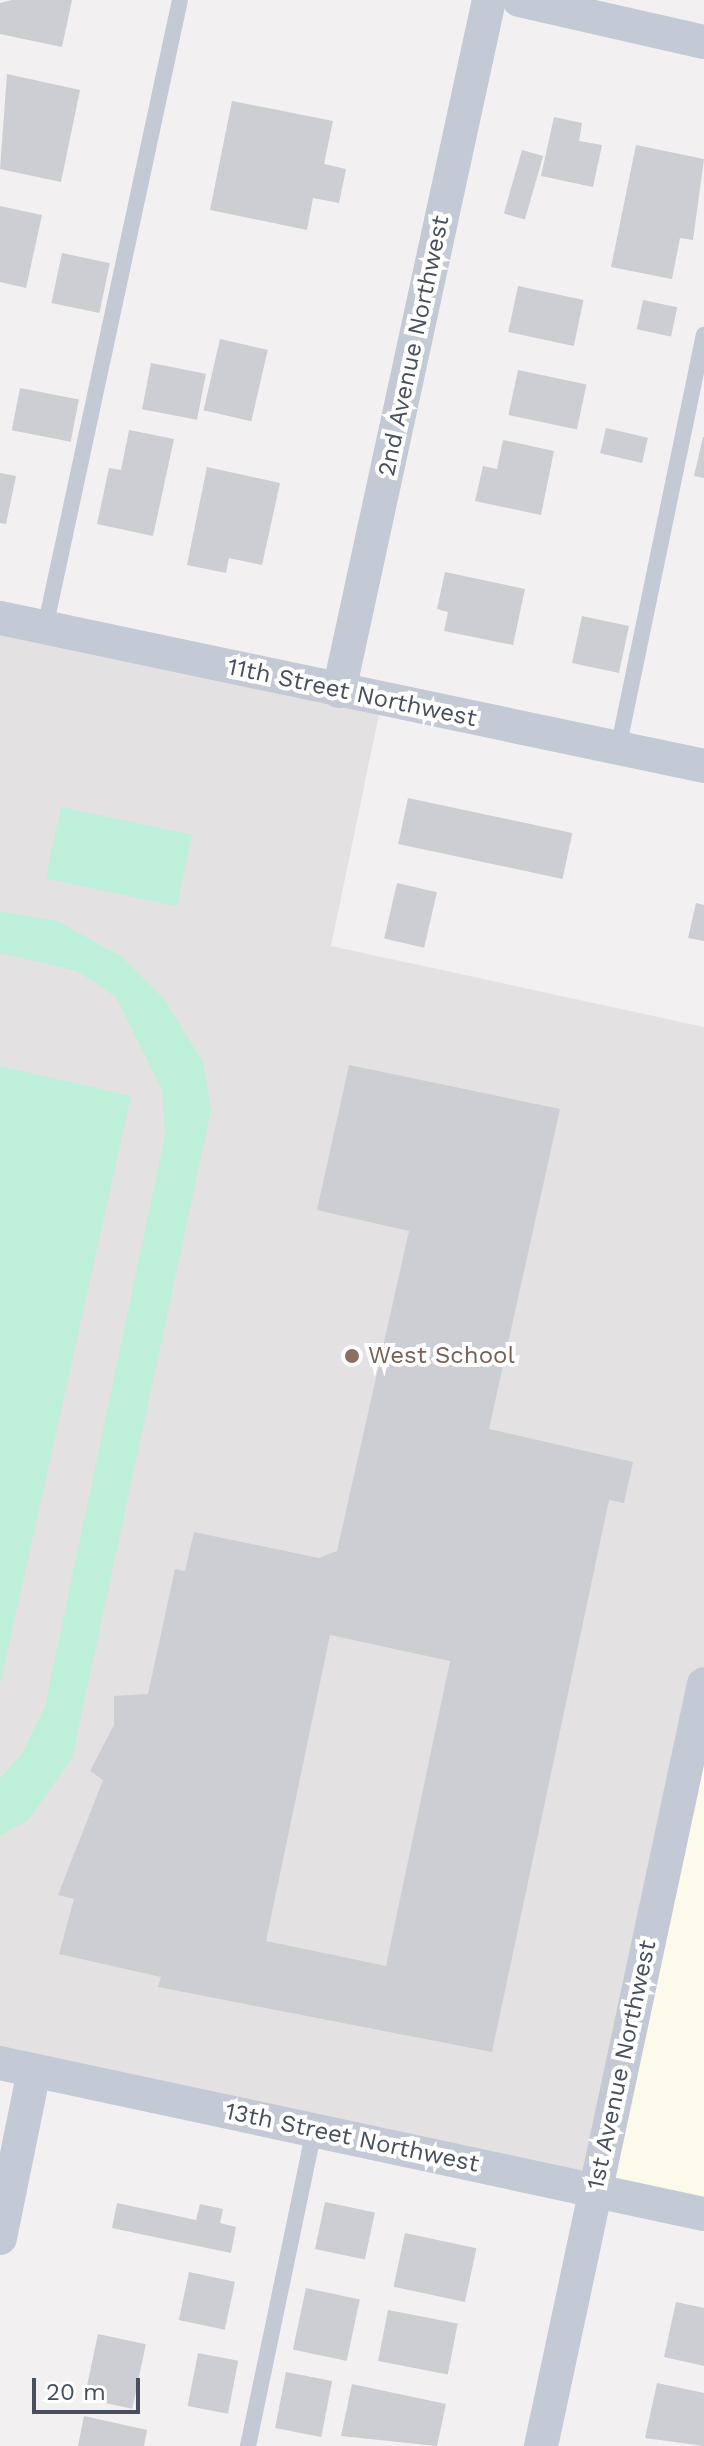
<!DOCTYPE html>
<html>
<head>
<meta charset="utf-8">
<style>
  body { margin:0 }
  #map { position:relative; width:704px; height:2446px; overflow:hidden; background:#f2f0f0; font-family:"Work Sans",sans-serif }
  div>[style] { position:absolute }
  .commercial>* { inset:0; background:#fcfaea }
  .education>* { inset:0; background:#e3e1e2 }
  .green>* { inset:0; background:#bef0d9; transform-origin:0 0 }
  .building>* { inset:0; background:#ccced4; transform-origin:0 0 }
  .service>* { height:16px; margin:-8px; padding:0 8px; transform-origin:8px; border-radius:8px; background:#c3c9d5 }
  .minor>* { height:34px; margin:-17px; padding:0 17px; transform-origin:17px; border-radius:17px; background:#c3c9d5 }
  .dots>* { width:22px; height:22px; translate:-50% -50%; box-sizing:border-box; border:4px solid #fff; border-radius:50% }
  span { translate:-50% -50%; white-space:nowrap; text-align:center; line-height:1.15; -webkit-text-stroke:8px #fff; paint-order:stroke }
  .street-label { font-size:24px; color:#474f5d }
  .education-label { font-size:24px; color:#785e54 }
  .left { translate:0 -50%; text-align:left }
  .scale { position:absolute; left:32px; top:2378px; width:108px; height:36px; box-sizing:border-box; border:4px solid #474f5d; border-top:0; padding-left:10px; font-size:24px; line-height:28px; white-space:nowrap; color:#474f5d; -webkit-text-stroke:6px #fff; paint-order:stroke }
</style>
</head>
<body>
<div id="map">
  <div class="commercial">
    <i style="clip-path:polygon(704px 1684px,704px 2214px,596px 2190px)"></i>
  </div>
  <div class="education">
    <i style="clip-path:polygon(0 618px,382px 700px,331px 946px,704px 1027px,704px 1685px,596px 2190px,0 2062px)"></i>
  </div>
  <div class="green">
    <i style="left:61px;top:807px;width:134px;height:73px;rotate:12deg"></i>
    <i style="clip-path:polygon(0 911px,57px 921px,122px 957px,164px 999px,203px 1062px,211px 1110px,72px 1758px,29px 1819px,0 1836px,0 1778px,23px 1752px,45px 1706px,165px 1135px,162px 1090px,116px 997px,77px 971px,0 953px)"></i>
    <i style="clip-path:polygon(0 1066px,131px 1096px,0 1684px)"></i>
  </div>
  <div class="building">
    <i style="clip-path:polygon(12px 0,72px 0,62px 47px,0 34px,0 3px)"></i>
    <i style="clip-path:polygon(7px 74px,80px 90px,61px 182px,0 169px)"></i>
    <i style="clip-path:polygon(232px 101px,333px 121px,324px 164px,346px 169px,339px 203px,313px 198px,307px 230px,210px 210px)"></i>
    <i style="clip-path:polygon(554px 117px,582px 123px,579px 141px,602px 145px,593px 187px,541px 176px)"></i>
    <i style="clip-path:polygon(636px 145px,704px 159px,693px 240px,680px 238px,672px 279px,611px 267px)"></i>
    <i style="left:522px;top:150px;width:22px;height:66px;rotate:16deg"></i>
    <i style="clip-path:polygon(0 206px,42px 215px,26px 288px,0 282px)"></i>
    <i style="left:62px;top:253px;width:49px;height:51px;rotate:12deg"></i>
    <i style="left:518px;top:286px;width:67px;height:47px;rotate:12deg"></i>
    <i style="left:643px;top:300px;width:35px;height:30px;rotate:12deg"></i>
    <i style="left:220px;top:339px;width:49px;height:73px;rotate:13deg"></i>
    <i style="left:151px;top:363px;width:56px;height:47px;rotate:11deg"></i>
    <i style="left:518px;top:370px;width:70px;height:46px;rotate:12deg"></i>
    <i style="left:20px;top:388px;width:60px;height:43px;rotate:11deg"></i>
    <i style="left:606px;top:428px;width:43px;height:26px;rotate:13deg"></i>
    <i style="clip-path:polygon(129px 430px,174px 439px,153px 536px,97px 524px,109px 468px,121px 470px)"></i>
    <i style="clip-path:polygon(703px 437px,704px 437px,704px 478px,694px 476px)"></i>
    <i style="clip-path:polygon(503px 440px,554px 451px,541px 515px,475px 501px,483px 466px,497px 469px)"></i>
    <i style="clip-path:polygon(207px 467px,280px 483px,262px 565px,229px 558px,226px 573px,187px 565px)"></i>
    <i style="clip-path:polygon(0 473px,16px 476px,6px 524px,0 523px)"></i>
    <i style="clip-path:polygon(445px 572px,525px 589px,513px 645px,444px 631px,448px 612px,437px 609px)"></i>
    <i style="left:582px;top:616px;width:48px;height:48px;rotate:12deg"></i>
    <i style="left:408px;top:798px;width:168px;height:47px;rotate:12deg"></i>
    <i style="left:397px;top:883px;width:41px;height:57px;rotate:13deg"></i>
    <i style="clip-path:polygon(696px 903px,704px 905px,704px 941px,688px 938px)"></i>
    <i style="clip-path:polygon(evenodd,349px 1065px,560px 1109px,489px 1429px,633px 1462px,624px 1503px,609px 1500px,492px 2052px,158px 1987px,161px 1977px,59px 1954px,74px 1899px,58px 1895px,103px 1780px,90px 1771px,114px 1725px,114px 1696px,148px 1694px,175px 1569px,185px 1571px,194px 1532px,319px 1558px,337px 1551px,409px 1231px,317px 1210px,349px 1065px,330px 1635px,450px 1661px,386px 1966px,266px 1941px,330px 1635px)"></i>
    <i style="left:325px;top:2202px;width:51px;height:48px;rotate:12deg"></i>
    <i style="clip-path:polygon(117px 2203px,196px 2220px,200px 2204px,223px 2209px,220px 2223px,236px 2227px,231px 2253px,112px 2228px)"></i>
    <i style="left:405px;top:2233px;width:73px;height:55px;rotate:12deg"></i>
    <i style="left:189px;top:2272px;width:47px;height:49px;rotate:12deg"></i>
    <i style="left:306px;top:2288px;width:55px;height:63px;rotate:12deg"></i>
    <i style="clip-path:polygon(676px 2302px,704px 2308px,704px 2366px,664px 2357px)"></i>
    <i style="left:388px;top:2310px;width:71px;height:52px;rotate:11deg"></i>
    <i style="left:98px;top:2334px;width:49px;height:66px;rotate:12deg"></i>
    <i style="left:198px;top:2353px;width:41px;height:54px;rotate:11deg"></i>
    <i style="left:286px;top:2372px;width:47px;height:57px;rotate:11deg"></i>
    <i style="clip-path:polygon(657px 2383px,704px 2393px,704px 2446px,645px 2438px)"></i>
    <i style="clip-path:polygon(352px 2384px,446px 2404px,437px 2446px,341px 2436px)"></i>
    <i style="clip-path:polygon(84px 2416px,147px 2430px,144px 2446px,78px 2446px)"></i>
  </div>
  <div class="service">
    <i style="left:45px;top:628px;width:642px;rotate:-77.87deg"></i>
    <i style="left:618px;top:749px;width:423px;rotate:-78.3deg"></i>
    <i style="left:248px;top:2446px;width:323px;rotate:-78.2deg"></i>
  </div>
  <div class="minor">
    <i style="left:519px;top:0;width:190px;rotate:12.8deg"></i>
    <i style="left:0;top:618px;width:719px;rotate:11.87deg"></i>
    <i style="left:339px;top:691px;width:707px;rotate:-77.75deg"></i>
    <i style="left:0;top:2063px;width:720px;rotate:12.11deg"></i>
    <i style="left:0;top:2238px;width:170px;rotate:-78.5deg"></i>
    <i style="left:541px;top:2446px;width:779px;rotate:-77.93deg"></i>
  </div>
  <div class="dots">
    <i style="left:352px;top:1356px;background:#8d6e63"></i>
  </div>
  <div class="street-label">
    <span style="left:414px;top:346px;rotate:-78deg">2nd Avenue Northwest</span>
    <span style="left:352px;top:693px;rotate:12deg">11th Street Northwest</span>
    <span style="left:622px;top:2065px;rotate:-78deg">1st Avenue Northwest</span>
    <span style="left:352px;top:2138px;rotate:12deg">13th Street Northwest</span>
  </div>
  <div class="education-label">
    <span class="left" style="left:368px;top:1356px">West School</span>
  </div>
  <div class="scale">20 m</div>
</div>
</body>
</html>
